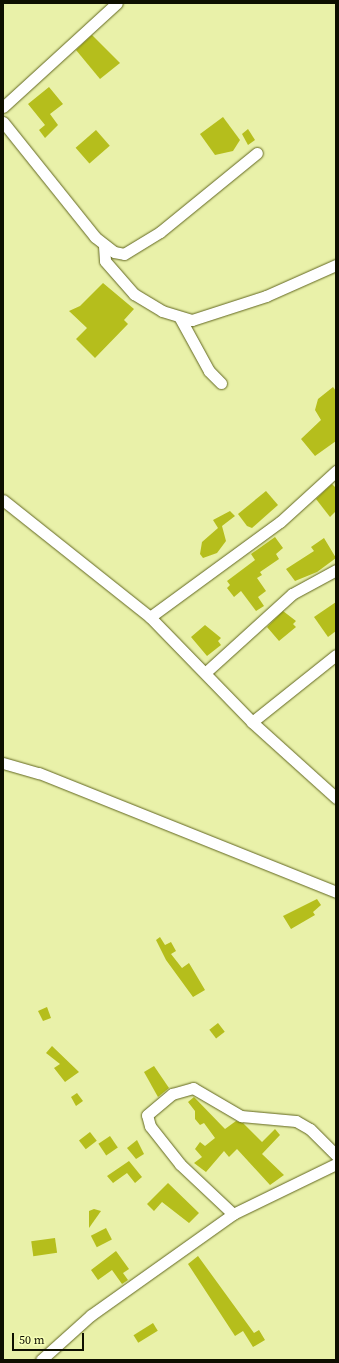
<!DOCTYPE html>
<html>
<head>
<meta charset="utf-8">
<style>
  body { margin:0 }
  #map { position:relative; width:339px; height:1363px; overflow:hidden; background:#e9f1a9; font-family:"Source Serif 4",serif }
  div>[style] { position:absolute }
  .building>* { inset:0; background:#b5be1c; transform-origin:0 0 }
  .roads { filter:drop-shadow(0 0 1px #616620) drop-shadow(0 0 1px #616620) }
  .minor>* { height:11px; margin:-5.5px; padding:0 5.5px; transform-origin:5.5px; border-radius:5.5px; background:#fff }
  span { translate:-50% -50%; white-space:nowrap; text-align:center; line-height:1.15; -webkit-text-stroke:4px #f6feb6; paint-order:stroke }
  .frame { position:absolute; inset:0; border:4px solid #0e0f00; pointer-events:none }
  .scale { position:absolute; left:12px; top:1333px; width:72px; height:18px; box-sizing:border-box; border:2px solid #0e0f00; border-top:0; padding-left:5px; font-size:12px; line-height:14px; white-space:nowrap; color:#0e0f00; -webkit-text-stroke:3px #f6feb6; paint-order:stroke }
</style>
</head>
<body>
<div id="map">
  <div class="building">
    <i style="clip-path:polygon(92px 35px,120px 63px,100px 79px,76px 50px)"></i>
    <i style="clip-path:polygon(49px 87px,63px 104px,50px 114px,58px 125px,45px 138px,39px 130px,45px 125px,28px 104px)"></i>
    <i style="clip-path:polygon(223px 117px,240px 140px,233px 151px,215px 155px,200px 134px)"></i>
    <i style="clip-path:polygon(248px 129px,255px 140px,248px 145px,242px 134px)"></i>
    <i style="left:96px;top:130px;width:21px;height:27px;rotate:49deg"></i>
    <i style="clip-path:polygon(103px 283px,134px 309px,124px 320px,128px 324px,95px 358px,76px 339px,87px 328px,69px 311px,80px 306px)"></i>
    <i style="clip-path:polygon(333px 387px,336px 391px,336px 441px,315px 456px,301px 439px,321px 420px,315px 410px,318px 399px)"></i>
    <i style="clip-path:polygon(332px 484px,336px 488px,336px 511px,330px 517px,316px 499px)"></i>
    <i style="clip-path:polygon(266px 491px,278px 505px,252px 528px,247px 526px,238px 514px)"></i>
    <i style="clip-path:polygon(230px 511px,235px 516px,222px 526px,226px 541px,217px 553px,203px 558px,200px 554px,202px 542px,218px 528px,213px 520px)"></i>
    <i style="clip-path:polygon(275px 537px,283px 548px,276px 554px,279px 559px,260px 572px,262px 575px,257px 578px,266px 591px,258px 597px,264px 606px,256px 611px,241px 591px,234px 597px,227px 588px,230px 585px,227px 581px,255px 560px,251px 554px)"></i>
    <i style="clip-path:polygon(324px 538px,336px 558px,317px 572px,295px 581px,286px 569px,314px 551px,311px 547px)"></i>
    <i style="clip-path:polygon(336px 602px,336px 631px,328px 637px,314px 617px)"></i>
    <i style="clip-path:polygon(283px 611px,296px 621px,293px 624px,296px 627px,279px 641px,267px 627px)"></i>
    <i style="clip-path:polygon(205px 625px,221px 638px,218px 641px,221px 645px,207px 656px,191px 637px)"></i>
    <i style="clip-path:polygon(317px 899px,321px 905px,313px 912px,315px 915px,291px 929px,283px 916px)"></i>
    <i style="clip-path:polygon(160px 937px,165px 945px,171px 942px,176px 951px,171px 954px,182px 968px,189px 963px,205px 990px,193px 997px,166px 960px,156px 940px)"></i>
    <i style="clip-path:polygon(47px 1007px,51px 1018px,43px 1021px,38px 1011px)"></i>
    <i style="left:218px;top:1023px;width:11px;height:11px;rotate:52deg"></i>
    <i style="clip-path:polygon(52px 1046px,79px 1072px,65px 1082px,54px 1068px,60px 1064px,46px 1053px)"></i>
    <i style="clip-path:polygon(154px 1066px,169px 1088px,158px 1097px,144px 1072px)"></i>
    <i style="clip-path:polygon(77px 1093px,83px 1101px,76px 1106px,71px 1097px)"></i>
    <i style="clip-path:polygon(194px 1097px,225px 1129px,236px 1121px,243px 1123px,262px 1142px,275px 1129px,280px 1135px,262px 1154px,284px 1175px,270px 1185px,237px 1149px,229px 1157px,224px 1151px,206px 1172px,194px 1163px,202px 1157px,195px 1149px,200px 1142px,205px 1146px,215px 1138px,204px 1123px,200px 1125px,195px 1119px,195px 1111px,188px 1102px)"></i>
    <i style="left:90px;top:1132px;width:11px;height:14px;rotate:52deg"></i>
    <i style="left:110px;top:1136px;width:14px;height:14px;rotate:56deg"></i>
    <i style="clip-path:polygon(137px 1140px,144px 1154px,136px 1159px,127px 1148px)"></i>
    <i style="clip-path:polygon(129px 1161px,142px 1177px,135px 1183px,127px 1173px,113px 1183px,107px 1176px)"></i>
    <i style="clip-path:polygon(168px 1183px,199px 1213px,189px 1223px,162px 1202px,154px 1211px,147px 1204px)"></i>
    <i style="clip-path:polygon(94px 1209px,101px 1211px,89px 1228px,89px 1211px)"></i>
    <i style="left:106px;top:1228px;width:13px;height:17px;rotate:63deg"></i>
    <i style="left:55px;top:1238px;width:15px;height:24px;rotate:82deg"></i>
    <i style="clip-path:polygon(116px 1251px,129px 1269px,123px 1273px,128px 1280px,122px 1284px,112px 1270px,98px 1280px,91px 1270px)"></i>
    <i style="clip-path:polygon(198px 1256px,254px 1333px,259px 1330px,265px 1340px,253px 1347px,243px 1331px,235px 1336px,188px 1264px)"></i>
    <i style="left:153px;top:1323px;width:9px;height:23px;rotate:58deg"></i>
  </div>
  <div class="roads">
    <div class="minor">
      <i style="left:3px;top:107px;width:154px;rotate:-42.4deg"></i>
      <i style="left:3px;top:122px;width:147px;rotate:51.3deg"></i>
      <i style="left:95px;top:237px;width:24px;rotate:38deg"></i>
      <i style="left:114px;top:252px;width:10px;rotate:11deg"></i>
      <i style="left:124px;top:254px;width:42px;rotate:-31.4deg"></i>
      <i style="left:160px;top:232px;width:125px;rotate:-39.2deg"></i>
      <i style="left:104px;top:246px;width:15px;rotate:86deg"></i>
      <i style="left:105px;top:261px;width:44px;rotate:48.7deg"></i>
      <i style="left:134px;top:294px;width:33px;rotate:31deg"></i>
      <i style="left:162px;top:311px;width:31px;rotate:17deg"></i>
      <i style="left:192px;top:320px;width:78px;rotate:-18deg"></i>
      <i style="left:266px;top:296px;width:77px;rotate:-23.9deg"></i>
      <i style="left:180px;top:318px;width:60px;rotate:61.3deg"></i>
      <i style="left:209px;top:371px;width:17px;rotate:45deg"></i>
      <i style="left:3px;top:500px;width:188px;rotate:38.5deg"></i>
      <i style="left:150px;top:617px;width:146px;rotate:45.8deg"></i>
      <i style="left:252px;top:722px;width:113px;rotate:42.1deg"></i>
      <i style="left:150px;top:617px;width:161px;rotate:-36.2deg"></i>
      <i style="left:280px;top:522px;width:76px;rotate:-42.3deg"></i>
      <i style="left:206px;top:672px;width:116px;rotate:-42.2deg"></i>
      <i style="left:292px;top:594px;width:50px;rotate:-28.6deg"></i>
      <i style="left:252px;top:722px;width:107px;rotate:-38.6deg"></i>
      <i style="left:3px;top:763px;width:37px;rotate:16deg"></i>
      <i style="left:39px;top:773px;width:320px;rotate:21.8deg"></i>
      <i style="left:233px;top:1214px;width:73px;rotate:-136.7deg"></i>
      <i style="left:180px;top:1164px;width:48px;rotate:-128.3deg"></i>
      <i style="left:150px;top:1126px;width:11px;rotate:-105deg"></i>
      <i style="left:147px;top:1115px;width:33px;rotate:-40deg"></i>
      <i style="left:172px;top:1094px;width:22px;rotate:-16deg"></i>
      <i style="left:193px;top:1088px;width:56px;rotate:30.3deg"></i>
      <i style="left:241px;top:1116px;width:55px;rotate:5.2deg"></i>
      <i style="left:296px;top:1121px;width:16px;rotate:30deg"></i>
      <i style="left:310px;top:1129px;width:37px;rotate:45deg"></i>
      <i style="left:41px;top:1360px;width:67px;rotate:-42deg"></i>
      <i style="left:91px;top:1315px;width:174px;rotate:-35.4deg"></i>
      <i style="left:233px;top:1214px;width:114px;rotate:-25.9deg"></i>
    </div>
  </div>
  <div class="frame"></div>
  <div class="scale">50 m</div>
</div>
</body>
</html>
